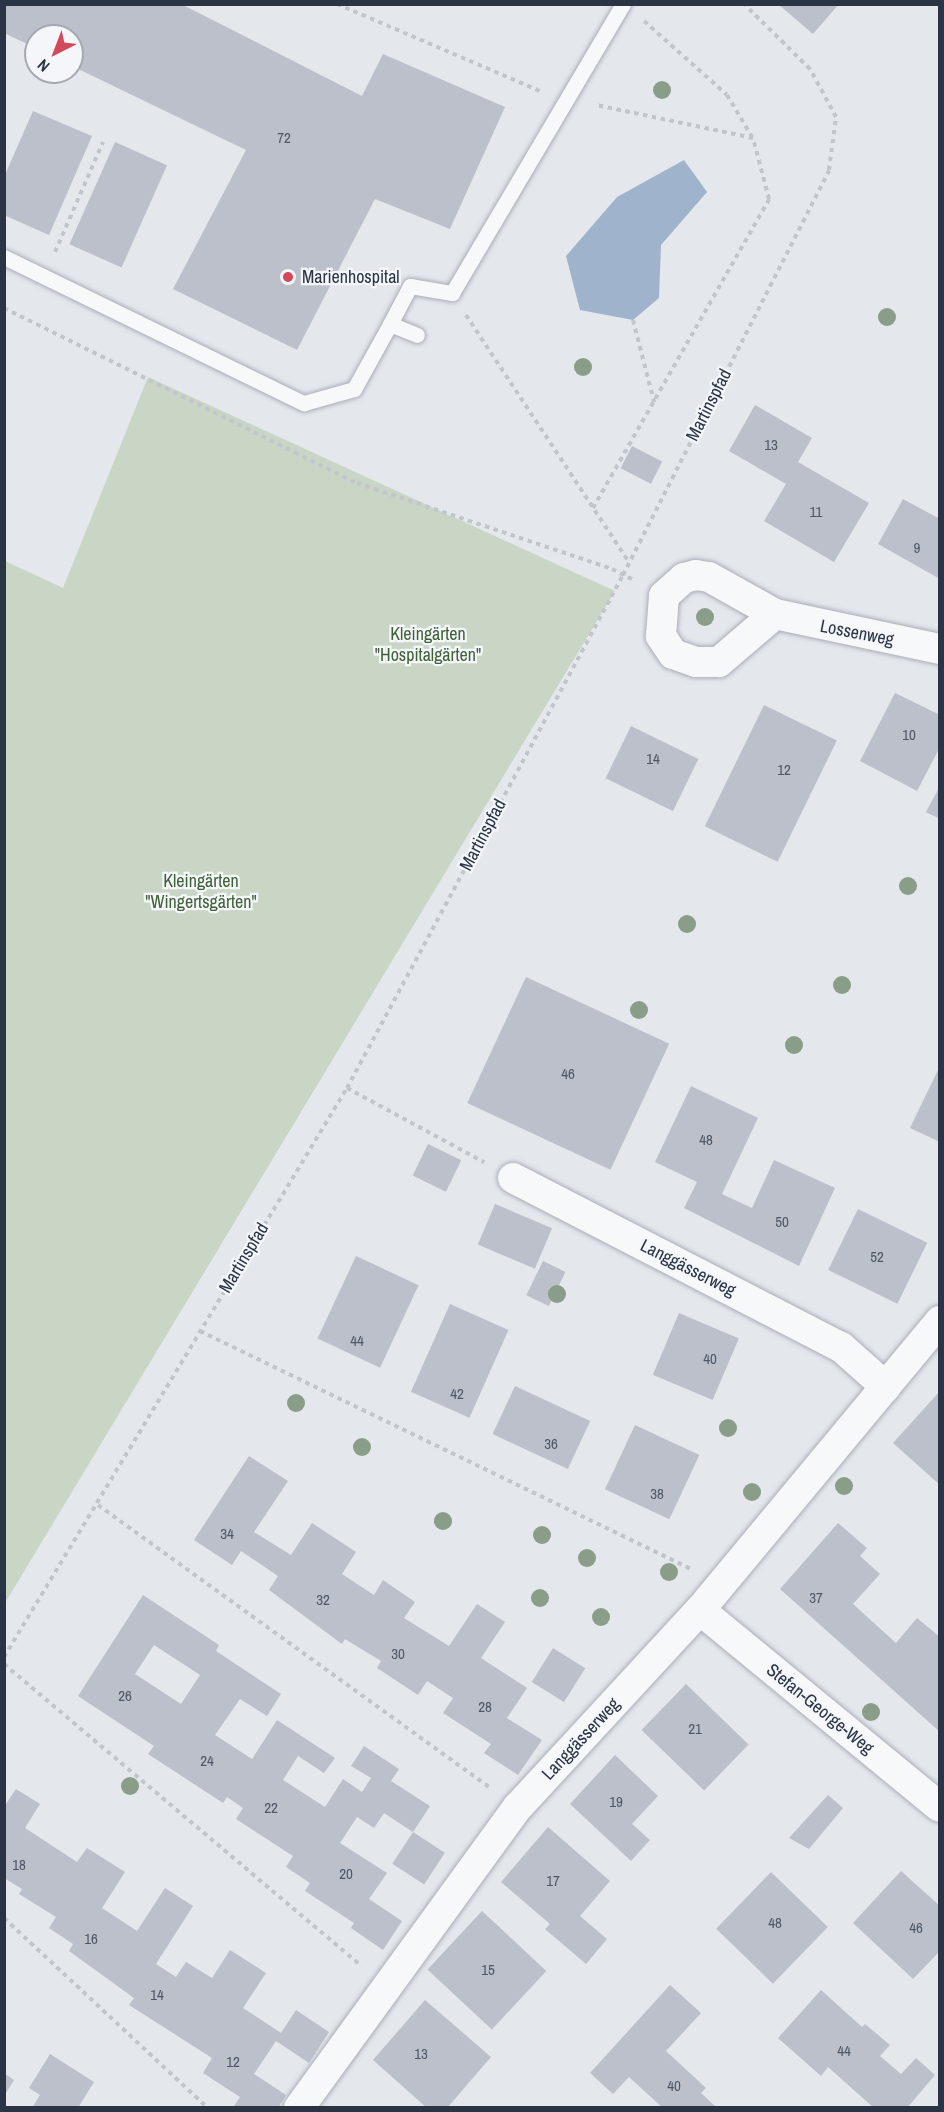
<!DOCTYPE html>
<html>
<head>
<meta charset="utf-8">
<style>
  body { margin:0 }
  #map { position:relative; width:944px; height:2112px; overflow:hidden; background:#e4e7ec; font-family:"Archivo Narrow",sans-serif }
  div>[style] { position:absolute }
  .green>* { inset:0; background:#c9d6c5 }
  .water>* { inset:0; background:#9fb4cc }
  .building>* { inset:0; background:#bbc0ca; transform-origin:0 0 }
  .path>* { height:4px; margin-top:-2px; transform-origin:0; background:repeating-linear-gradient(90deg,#c2c5cb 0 4.5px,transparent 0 9px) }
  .roads { filter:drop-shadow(0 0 2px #a9aeb7) drop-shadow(0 0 2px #a9aeb7) }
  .service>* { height:15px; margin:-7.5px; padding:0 7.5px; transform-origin:7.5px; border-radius:7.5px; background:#f7f8fa }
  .minor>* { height:30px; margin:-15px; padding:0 15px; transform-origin:15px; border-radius:15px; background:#f7f8fa }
  .trees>* { width:18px; height:18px; margin:-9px; border-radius:50%; background:#899d89 }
  .dots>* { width:16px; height:16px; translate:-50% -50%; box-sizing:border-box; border:3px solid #f4f6f9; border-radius:50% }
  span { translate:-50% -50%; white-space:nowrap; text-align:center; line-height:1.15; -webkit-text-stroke:4.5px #f4f6f9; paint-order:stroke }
  .number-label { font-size:15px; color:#4f5766 }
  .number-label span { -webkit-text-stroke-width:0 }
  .poi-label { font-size:18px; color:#2b3445 }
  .left { translate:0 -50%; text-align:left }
  .street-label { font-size:18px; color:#2b3445 }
  .park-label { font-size:18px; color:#3f6138 }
  .frame { position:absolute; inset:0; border:6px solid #2b3445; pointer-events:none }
  .north { position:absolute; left:24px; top:24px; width:60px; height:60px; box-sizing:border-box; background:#f4f6f9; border:2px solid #a4a8b1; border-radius:50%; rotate:222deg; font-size:16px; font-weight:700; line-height:24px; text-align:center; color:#2b3445 }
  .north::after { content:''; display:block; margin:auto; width:21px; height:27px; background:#d1495b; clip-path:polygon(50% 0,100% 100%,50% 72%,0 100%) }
</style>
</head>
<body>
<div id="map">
  <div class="green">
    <i style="clip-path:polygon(148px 377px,615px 591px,5px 1603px,5px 561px,63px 588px)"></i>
  </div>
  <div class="water">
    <i style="clip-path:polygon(684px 160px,707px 192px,661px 245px,659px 298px,633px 320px,580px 310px,566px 256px,617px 197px)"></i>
  </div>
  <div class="building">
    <i style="clip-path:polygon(4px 4px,181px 4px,362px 96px,383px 54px,505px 107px,450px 229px,375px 199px,297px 350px,173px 289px,246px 150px,72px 66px,72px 36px,36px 36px,36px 48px,4px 33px)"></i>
    <i style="clip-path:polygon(778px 4px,839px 4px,813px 34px)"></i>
    <i style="clip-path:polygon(33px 111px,92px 136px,49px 235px,4px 215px,4px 177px)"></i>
    <i style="left:115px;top:142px;width:57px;height:112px;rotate:24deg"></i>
    <i style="clip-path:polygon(755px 405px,812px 438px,798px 462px,869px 503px,834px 562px,764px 521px,786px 484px,729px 451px)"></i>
    <i style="left:632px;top:446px;width:34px;height:25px;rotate:27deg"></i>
    <i style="clip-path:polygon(903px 499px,940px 519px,940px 579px,878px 544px)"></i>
    <i style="clip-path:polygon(895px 693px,940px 715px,940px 747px,917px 791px,860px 761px)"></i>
    <i style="left:764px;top:705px;width:81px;height:135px;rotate:26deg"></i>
    <i style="left:631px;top:726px;width:75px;height:58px;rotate:26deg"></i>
    <i style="clip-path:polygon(940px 786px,940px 819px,926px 812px)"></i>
    <i style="left:526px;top:977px;width:158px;height:139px;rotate:25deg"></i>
    <i style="clip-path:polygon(940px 1066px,940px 1142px,910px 1128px)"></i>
    <i style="clip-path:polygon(691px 1086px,758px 1118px,722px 1194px,752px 1208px,774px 1160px,835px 1188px,799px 1266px,684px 1208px,697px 1182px,655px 1162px)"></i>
    <i style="left:428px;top:1144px;width:37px;height:35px;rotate:26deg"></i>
    <i style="left:495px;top:1204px;width:62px;height:44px;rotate:23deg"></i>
    <i style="left:858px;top:1209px;width:77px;height:68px;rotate:26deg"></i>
    <i style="left:356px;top:1256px;width:69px;height:91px;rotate:25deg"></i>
    <i style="left:543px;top:1261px;width:25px;height:38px;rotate:26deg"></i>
    <i style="left:450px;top:1304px;width:64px;height:96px;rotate:24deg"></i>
    <i style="left:679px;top:1313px;width:65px;height:67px;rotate:23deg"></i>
    <i style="left:515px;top:1386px;width:83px;height:53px;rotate:25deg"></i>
    <i style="clip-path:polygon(940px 1391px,940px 1485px,893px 1443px)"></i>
    <i style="left:635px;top:1425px;width:71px;height:71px;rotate:25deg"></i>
    <i style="clip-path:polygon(249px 1456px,288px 1481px,254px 1532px,291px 1555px,312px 1523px,356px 1552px,342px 1574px,374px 1595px,383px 1580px,415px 1602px,404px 1618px,449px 1646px,477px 1604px,505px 1622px,481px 1658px,527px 1688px,507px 1718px,542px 1740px,518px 1775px,484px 1753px,491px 1744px,443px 1713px,453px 1698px,427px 1681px,418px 1695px,377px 1668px,381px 1661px,345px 1639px,342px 1644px,269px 1590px,278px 1576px,241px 1551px,232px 1565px,194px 1540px)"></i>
    <i style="clip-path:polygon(838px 1523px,867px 1548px,860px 1556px,880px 1574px,853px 1604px,896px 1643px,917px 1618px,940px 1637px,940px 1732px,780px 1589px)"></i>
    <i style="clip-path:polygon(evenodd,143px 1595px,219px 1645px,216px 1651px,281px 1694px,267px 1716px,240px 1699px,215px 1735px,252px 1759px,277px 1720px,335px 1758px,324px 1773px,298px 1756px,283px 1780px,325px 1807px,343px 1779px,362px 1792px,371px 1778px,351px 1766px,364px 1746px,399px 1769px,391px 1781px,430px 1806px,413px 1832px,384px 1813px,374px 1828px,357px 1817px,340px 1843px,387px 1873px,369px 1899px,402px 1921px,383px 1950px,351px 1928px,354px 1923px,305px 1891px,310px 1883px,286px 1867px,293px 1856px,236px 1819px,243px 1808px,227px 1797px,223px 1803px,148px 1754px,154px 1746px,78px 1696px,143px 1595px,154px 1645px,200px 1675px,181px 1704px,135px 1674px,154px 1645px)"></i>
    <i style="left:553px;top:1648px;width:38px;height:40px;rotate:32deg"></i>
    <i style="left:686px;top:1684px;width:87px;height:64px;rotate:44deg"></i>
    <i style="clip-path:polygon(615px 1755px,658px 1796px,632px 1824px,650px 1840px,631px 1861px,570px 1804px)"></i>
    <i style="clip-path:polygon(16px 1789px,40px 1804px,25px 1828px,77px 1862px,87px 1848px,125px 1872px,102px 1908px,137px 1931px,165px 1888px,193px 1906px,156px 1964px,176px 1977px,186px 1962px,212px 1978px,230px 1950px,266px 1973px,243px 2008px,281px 2033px,296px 2010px,329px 2032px,309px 2063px,276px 2041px,254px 2074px,286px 2095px,278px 2108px,234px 2106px,240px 2097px,203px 2073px,212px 2058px,129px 2005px,134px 1998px,69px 1951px,73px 1944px,49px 1928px,56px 1917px,19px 1894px,22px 1889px,4px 1878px,4px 1807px)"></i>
    <i style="clip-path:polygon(828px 1795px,843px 1808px,809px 1849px,789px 1838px)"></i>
    <i style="clip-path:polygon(548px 1827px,610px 1881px,580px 1916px,607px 1939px,586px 1964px,545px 1929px,550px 1924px,501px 1882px)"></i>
    <i style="left:413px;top:1832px;width:38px;height:38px;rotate:33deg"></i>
    <i style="clip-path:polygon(901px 1871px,940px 1906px,940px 1951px,913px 1979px,853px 1923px)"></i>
    <i style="left:771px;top:1872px;width:79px;height:79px;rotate:44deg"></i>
    <i style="left:482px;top:1911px;width:88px;height:80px;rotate:43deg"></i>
    <i style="clip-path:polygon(670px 1985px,701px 2013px,666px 2051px,706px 2088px,701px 2093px,717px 2108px,663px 2108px,629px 2077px,613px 2094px,590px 2073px)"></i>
    <i style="clip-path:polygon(821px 1990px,862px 2027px,865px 2024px,890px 2045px,880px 2056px,901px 2074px,916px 2058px,935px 2075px,907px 2108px,874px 2108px,828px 2067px,821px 2076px,778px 2038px)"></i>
    <i style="clip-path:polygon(425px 2000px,491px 2057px,447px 2108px,427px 2108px,373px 2060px)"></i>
    <i style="clip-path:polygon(50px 2054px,94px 2082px,78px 2108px,32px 2108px,40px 2095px,29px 2088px)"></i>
    <i style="clip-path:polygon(4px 2073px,14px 2080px,4px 2096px)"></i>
  </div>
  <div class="path">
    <i style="left:337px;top:4px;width:221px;rotate:23.2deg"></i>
    <i style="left:644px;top:21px;width:111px;rotate:41.7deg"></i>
    <i style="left:727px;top:95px;width:49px;rotate:59.2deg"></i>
    <i style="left:55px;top:252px;width:120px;rotate:-66.4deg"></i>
    <i style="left:4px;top:308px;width:394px;rotate:26.4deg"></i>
    <i style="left:357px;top:483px;width:269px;rotate:18.6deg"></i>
    <i style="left:612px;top:569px;width:25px;rotate:27deg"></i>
    <i style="left:466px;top:315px;width:296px;rotate:56.6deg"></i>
    <i style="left:633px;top:320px;width:85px;rotate:75.6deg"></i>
    <i style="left:593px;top:508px;width:356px;rotate:-60.3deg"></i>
    <i style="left:769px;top:199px;width:63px;rotate:-104.7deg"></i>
    <i style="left:753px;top:138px;width:160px;rotate:-168.1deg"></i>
    <i style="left:347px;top:1088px;width:156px;rotate:28.4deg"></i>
    <i style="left:200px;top:1331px;width:546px;rotate:25.86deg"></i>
    <i style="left:98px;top:1505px;width:482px;rotate:35.8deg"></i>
    <i style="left:4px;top:1657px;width:664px;rotate:-58.92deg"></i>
    <i style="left:347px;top:1088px;width:583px;rotate:-61.72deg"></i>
    <i style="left:623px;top:575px;width:454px;rotate:-63deg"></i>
    <i style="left:829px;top:170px;width:53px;rotate:-82.5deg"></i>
    <i style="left:836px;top:117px;width:55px;rotate:-118.4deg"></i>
    <i style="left:810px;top:69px;width:93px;rotate:-135.4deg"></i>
    <i style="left:4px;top:1664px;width:468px;rotate:40.2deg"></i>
    <i style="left:4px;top:1918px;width:279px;rotate:43deg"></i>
  </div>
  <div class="roads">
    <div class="service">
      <i style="left:4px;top:257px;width:334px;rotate:26deg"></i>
      <i style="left:304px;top:403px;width:52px;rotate:-15.6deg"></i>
      <i style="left:354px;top:389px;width:74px;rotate:-61deg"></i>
      <i style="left:390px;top:324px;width:29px;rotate:22deg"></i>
      <i style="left:390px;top:324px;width:43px;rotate:-62.2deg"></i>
      <i style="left:410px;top:286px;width:43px;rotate:9.5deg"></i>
      <i style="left:452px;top:293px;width:336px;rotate:-59.4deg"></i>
    </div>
    <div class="minor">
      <i style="left:775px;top:614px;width:74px;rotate:139.4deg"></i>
      <i style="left:719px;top:662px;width:23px;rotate:180deg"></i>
      <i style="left:696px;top:662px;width:24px;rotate:-161deg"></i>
      <i style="left:673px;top:654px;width:22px;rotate:-124deg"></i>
      <i style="left:661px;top:636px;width:40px;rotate:-85.7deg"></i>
      <i style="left:664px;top:596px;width:27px;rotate:-42deg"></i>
      <i style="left:684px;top:578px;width:12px;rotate:-14deg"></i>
      <i style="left:696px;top:575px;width:13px;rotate:9deg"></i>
      <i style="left:709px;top:577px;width:76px;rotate:29.3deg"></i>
      <i style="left:775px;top:614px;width:169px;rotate:12deg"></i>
      <i style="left:513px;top:1178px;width:369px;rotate:27.3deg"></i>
      <i style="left:841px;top:1347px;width:60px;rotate:41.6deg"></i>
      <i style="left:700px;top:1610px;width:310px;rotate:39.4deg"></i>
      <i style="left:299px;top:2108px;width:372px;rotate:-54deg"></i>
      <i style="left:518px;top:1807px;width:268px;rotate:-47.3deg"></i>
      <i style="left:700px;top:1610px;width:376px;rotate:-50.3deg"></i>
    </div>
  </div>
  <div class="trees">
    <i style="left:662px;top:90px"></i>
    <i style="left:887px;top:317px"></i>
    <i style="left:583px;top:367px"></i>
    <i style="left:705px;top:617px"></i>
    <i style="left:908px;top:886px"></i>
    <i style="left:687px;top:924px"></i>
    <i style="left:842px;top:985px"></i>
    <i style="left:639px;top:1010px"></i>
    <i style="left:794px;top:1045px"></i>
    <i style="left:557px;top:1294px"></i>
    <i style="left:296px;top:1403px"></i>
    <i style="left:728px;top:1428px"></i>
    <i style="left:362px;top:1447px"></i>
    <i style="left:844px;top:1486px"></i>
    <i style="left:752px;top:1492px"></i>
    <i style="left:443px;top:1521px"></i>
    <i style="left:542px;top:1535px"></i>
    <i style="left:587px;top:1558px"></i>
    <i style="left:669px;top:1572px"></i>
    <i style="left:540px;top:1598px"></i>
    <i style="left:601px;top:1617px"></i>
    <i style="left:871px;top:1712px"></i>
    <i style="left:130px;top:1786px"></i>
  </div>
  <div class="dots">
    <i style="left:288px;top:277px;background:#d1495b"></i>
  </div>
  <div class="number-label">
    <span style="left:284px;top:138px">72</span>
    <span style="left:771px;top:445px">13</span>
    <span style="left:816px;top:512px">11</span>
    <span style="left:917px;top:548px">9</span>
    <span style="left:909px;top:735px">10</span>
    <span style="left:653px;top:759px">14</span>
    <span style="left:784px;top:770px">12</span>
    <span style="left:568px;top:1074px">46</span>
    <span style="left:706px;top:1140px">48</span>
    <span style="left:782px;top:1222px">50</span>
    <span style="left:877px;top:1257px">52</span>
    <span style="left:357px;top:1341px">44</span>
    <span style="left:710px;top:1359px">40</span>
    <span style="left:457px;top:1394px">42</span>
    <span style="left:551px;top:1444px">36</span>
    <span style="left:657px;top:1494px">38</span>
    <span style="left:227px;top:1534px">34</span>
    <span style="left:816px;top:1598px">37</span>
    <span style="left:323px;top:1600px">32</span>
    <span style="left:398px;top:1654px">30</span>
    <span style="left:125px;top:1696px">26</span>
    <span style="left:485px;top:1707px">28</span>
    <span style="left:695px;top:1729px">21</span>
    <span style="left:207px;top:1761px">24</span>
    <span style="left:616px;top:1802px">19</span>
    <span style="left:271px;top:1808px">22</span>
    <span style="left:19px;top:1865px">18</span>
    <span style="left:346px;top:1874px">20</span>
    <span style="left:553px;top:1881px">17</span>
    <span style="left:775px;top:1923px">48</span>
    <span style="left:916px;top:1928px">46</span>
    <span style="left:91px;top:1939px">16</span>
    <span style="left:488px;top:1970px">15</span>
    <span style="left:157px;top:1995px">14</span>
    <span style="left:844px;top:2051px">44</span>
    <span style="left:421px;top:2054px">13</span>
    <span style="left:233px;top:2062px">12</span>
    <span style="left:674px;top:2086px">40</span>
  </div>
  <div class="poi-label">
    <span class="left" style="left:302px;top:277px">Marienhospital</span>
  </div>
  <div class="street-label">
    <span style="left:709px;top:405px;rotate:-63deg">Martinspfad</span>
    <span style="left:857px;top:633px;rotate:11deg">Lossenweg</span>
    <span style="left:483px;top:835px;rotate:-62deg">Martinspfad</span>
    <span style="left:244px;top:1258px;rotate:-59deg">Martinspfad</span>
    <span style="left:688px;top:1268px;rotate:27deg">Langgässerweg</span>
    <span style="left:820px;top:1709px;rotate:39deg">Stefan-George-Weg</span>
    <span style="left:581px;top:1739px;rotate:-47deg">Langgässerweg</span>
  </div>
  <div class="park-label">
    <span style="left:428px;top:645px">Kleingärten<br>"Hospitalgärten"</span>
    <span style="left:201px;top:892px">Kleingärten<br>"Wingertsgärten"</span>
  </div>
  <div class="frame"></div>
  <div class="north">N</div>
</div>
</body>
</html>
